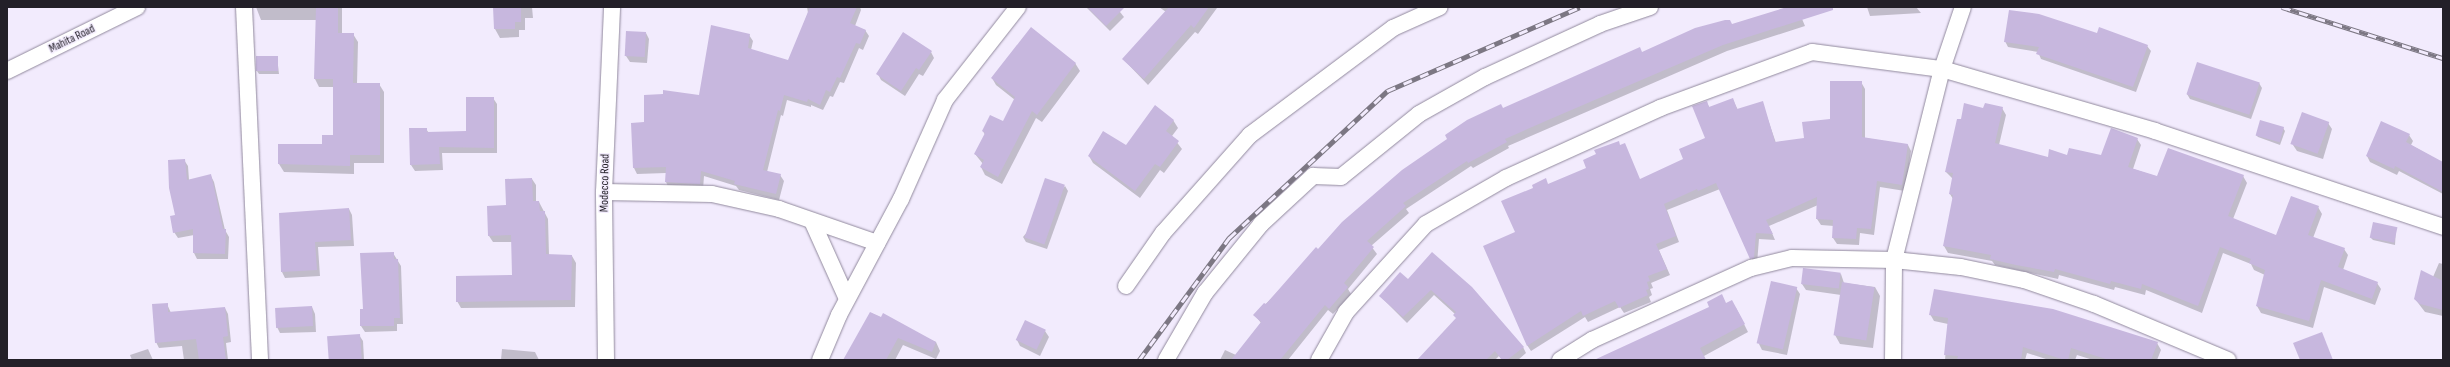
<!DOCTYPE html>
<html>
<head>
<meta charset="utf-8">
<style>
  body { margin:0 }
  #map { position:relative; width:2450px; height:367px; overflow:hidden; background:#f2ebfd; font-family:"Sofia Sans Condensed",sans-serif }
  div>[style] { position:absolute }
  .shadow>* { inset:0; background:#0003 }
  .building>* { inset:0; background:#c7b7de; transform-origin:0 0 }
  .roads { filter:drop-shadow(0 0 1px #91899d) drop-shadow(0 0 1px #91899d) }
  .minor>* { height:16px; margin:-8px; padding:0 8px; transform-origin:8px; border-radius:8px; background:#fff }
  .rail>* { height:4.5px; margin-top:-2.25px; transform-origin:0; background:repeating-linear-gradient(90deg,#f2ebfd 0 9px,#7c7783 0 18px); box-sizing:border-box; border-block:1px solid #7c7783 }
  span { translate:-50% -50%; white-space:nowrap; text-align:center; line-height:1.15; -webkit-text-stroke:3px #f2ebfd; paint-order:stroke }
  .street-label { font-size:12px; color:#232028 }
  .frame { position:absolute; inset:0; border:8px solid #232028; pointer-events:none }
</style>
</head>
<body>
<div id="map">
  <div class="shadow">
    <i style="clip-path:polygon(256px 7px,342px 7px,342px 34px,353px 34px,358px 42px,357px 84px,379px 84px,384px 92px,384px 163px,354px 163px,354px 174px,284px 172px,279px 164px,323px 145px,334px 136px,334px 87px,319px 87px,315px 79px,317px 20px,261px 20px)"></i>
    <i style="clip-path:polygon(494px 7px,532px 7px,533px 18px,525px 18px,525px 30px,519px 30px,519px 37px,500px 38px,495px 29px)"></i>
    <i style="clip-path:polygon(807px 7px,860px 7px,861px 10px,855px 26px,865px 30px,869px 36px,863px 50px,859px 48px,844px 83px,840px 82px,833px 97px,830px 96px,823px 110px,811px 105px,811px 107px,787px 100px,783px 116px,781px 115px,767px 172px,780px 175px,784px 181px,779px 200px,739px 190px,736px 186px,704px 176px,703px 190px,669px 188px,666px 182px,666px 173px,637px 174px,634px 168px,632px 124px,645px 123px,699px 96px,749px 35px,753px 41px,751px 50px,789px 61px,808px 13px)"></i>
    <i style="clip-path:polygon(1086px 7px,1116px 7px,1124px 17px,1110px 31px)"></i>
    <i style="clip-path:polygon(1159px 7px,1217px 8px,1198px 34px,1195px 32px,1148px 85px,1124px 60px,1166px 12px)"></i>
    <i style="clip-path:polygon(1790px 7px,1797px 7px,1805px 26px,1727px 51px,1508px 146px,1509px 148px,1473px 168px,1471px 166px,1406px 209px,1409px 213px,1371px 246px,1377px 254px,1348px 289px,1351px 294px,1333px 314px,1328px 310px,1288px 360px,1220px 360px,1225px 350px,1236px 355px,1261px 323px,1255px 315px,1318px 250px,1503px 109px,1642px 53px)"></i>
    <i style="clip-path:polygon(1867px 7px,1916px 7px,1921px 13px,1870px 16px)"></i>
    <i style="clip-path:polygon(646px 33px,649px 39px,647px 63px,630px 62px,626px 56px)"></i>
    <i style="clip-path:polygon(2098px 34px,2147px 46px,2151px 51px,2136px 92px,2041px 59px,2038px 52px,2008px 47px,2005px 41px)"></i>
    <i style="clip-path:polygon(931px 52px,934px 58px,923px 76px,919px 74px,905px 96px,881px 80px,878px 74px)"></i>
    <i style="clip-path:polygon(277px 57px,279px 74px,259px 74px,257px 71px)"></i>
    <i style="clip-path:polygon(1075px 63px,1080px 71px,1042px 122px,1036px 118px,1002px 184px,985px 175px,981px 167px,983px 164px,975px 154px,985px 135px,983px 131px,1003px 123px,1015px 100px,996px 85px,992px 78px)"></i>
    <i style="clip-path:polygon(1861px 82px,1865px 89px,1865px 138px,1908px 145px,1911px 151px,1905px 191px,1880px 187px,1874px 235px,1860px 233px,1859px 245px,1837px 244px,1833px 238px,1834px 226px,1821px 225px,1817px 219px,1818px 205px,1769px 226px,1775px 240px,1759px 239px,1757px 264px,1754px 264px,1720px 189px,1667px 210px,1679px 242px,1659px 250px,1670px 275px,1651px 283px,1653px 288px,1650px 289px,1652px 295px,1649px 297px,1651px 302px,1624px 313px,1620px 307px,1588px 322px,1585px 317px,1531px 351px,1527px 345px,1516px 233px,1549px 185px,1640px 180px,1685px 159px,1707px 138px,1706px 102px,1710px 108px,1733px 100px,1738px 110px,1762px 102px,1776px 143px,1805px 139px,1831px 120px)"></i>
    <i style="clip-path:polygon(2259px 83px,2262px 88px,2251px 119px,2190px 99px,2187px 94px)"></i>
    <i style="clip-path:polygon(493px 98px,497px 104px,497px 153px,442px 153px,443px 170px,415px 171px,411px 165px,426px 129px,429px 133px,467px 132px)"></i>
    <i style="clip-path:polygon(2002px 108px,2006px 115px,1999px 145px,2048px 158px,2102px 156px,2137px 139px,2141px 145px,2133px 169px,2158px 177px,2243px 176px,2247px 183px,2233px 219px,2277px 236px,2318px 207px,2322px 214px,2313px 238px,2344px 249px,2348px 255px,2343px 270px,2377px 283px,2381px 289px,2375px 305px,2324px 287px,2313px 328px,2261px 313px,2257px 306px,2265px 275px,2254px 270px,2251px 264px,2223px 253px,2202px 313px,2146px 290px,2145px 295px,2115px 287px,2114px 290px,2059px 275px,2058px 279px,1995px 265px,1992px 261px,1948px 253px,1944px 246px,1953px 199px,1950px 194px,1953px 179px,1946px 172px,1961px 120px,1984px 109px)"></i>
    <i style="clip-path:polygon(1173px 120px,1178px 128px,1172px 136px,1182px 149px,1164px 173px,1160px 170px,1140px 198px,1093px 163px,1089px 156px,1126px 147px)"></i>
    <i style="clip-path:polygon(2328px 123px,2332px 129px,2323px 159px,2297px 151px,2293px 145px)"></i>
    <i style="clip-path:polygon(2283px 128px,2285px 131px,2280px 145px,2258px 137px,2256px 135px)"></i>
    <i style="clip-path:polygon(2409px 135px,2413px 141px,2411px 145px,2443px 163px,2443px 194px,2399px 171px,2397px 175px,2370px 162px,2367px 156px)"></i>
    <i style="clip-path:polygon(184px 160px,188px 166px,189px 180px,211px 176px,214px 182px,225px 230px,229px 237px,228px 259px,197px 259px,194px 253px,194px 235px,178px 238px,174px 232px)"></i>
    <i style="clip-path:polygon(532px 179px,536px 185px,536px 202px,539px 202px,548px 219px,549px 255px,572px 256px,576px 263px,575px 307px,461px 308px,457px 301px,513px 276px,512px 242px,493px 242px,489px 236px,507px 206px)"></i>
    <i style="clip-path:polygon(1065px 186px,1068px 191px,1047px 249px,1026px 242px,1023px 237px)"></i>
    <i style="clip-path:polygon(349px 209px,352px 215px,354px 246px,318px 247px,320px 276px,285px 278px,282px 272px)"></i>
    <i style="clip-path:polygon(2396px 228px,2395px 245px,2373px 240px,2371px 238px)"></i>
    <i style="clip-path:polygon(393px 253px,401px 266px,403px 324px,397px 324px,397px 331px,365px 332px,361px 326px,361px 310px,364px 310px)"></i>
    <i style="clip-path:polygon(1432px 253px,1523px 347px,1526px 353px,1518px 360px,1502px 360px,1499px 356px,1495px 360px,1424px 360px,1457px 319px,1455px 314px,1434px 295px,1407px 323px,1380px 296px,1408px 281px)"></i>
    <i style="clip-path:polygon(2439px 263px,2443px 264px,2443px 316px,2425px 312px,2415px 299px,2433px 277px)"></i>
    <i style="clip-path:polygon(1841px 274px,1844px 283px,1875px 287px,1880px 296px,1873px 348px,1840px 344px,1835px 335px,1841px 295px,1806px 290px,1802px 284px)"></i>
    <i style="clip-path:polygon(1796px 288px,1800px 294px,1787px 355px,1762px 350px,1759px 344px)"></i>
    <i style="clip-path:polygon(167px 304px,171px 313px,225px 308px,228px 314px,231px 342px,226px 343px,228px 360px,184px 360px,182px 346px,159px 348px,156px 342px)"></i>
    <i style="clip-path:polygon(1726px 304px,1736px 308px,1748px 332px,1704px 356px,1706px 360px,1611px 360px)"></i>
    <i style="clip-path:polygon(312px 307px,315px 314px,316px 332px,280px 333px,277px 327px,276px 309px)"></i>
    <i style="clip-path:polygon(871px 313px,936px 342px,940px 351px,936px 359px,903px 345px,895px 360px,844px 360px)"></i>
    <i style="clip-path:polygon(1930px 314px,2157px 343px,2161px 350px,2157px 360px,2093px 360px,2077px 355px,2075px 360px,2049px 360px,2027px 353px,2025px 360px,1945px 360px,1948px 324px,1934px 321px)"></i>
    <i style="clip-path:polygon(1026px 322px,1045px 331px,1049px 337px,1040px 356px,1020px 346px,1017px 340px)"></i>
    <i style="clip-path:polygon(359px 335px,363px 341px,364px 360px,330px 360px)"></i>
    <i style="clip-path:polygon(148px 349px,153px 360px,132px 360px,130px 355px)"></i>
    <i style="clip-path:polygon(502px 349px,535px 352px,539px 360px,501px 360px)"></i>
  </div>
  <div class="building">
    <i style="clip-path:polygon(316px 7px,338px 7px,338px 33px,354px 33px,353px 83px,380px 83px,380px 155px,350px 155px,350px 166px,278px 164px,278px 144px,322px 144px,322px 135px,333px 135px,333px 79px,314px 79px)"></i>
    <i style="clip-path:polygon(493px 7px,521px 7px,521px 22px,515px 22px,515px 29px,494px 29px)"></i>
    <i style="clip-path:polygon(810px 7px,857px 7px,850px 23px,866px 30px,860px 44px,856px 43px,840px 78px,837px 77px,830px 92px,826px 90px,820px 105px,808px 99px,807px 102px,784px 95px,780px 111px,778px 110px,763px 170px,781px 174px,776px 194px,734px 184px,735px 181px,701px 171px,700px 184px,697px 184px,665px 182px,666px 167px,633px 168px,631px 123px,644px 122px,644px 95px,663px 94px,663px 90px,699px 95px,711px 25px,750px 34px,748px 48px,788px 60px)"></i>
    <i style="clip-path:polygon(1087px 7px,1125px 7px,1106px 26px)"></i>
    <i style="clip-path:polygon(1169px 7px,1209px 7px,1194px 28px,1191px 25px,1144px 79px,1122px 59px)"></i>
    <i style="clip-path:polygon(1787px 7px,1833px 7px,1833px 10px,1723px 45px,1548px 120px,1505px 139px,1507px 142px,1468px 163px,1467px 161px,1403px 203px,1406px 206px,1367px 241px,1374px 247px,1344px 283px,1348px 287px,1329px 309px,1325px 305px,1280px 360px,1231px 360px,1261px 322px,1253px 315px,1264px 303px,1266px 304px,1316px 247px,1318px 249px,1342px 222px,1402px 170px,1447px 139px,1445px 135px,1467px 120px,1501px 104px,1503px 108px,1640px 47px,1642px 52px,1695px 28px,1725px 20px,1730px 20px,1732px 24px)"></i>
    <i style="clip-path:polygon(2009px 10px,2039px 14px,2097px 33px,2099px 27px,2148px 45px,2133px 87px,2036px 54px,2039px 47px,2004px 42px)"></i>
    <i style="clip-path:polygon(1031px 27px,1076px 63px,1037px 115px,1032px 111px,998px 177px,980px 167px,984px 160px,974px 154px,985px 133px,982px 131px,990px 115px,1003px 121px,1015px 97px,991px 78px)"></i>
    <i style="left:626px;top:31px;width:20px;height:25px;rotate:3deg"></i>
    <i style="clip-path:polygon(903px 32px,932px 51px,919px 70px,916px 68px,901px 91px,876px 74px)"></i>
    <i style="left:256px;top:56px;width:22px;height:15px"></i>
    <i style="left:2197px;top:62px;width:66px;height:34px;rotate:18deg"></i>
    <i style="clip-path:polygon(1830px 81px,1862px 81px,1862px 137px,1908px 144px,1902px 185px,1877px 181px,1871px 229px,1857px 228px,1856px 239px,1832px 238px,1833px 220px,1816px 219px,1817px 197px,1766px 220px,1773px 234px,1756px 233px,1754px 258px,1750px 259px,1716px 183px,1698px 191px,1697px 189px,1664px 204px,1676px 236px,1656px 244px,1667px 269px,1648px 276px,1650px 281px,1647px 282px,1649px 289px,1646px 290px,1648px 295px,1619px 308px,1615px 301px,1583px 316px,1581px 311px,1527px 346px,1483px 246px,1515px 232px,1501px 201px,1533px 188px,1532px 185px,1546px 178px,1548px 184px,1586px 168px,1583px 160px,1596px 154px,1594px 150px,1619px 141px,1620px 145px,1625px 143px,1640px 179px,1683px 159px,1679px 149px,1705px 138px,1692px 106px,1707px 101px,1709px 107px,1733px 98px,1737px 109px,1763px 101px,1775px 142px,1804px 138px,1802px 122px,1830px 119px)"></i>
    <i style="clip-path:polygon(466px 97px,494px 97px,494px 148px,439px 147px,440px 164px,410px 165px,409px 128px,427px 128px,427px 132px,466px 131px)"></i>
    <i style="clip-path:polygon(1964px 103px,1983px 108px,1985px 103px,2003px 107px,1995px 143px,2014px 148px,2048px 157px,2049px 149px,2067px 155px,2069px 148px,2101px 155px,2111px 128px,2138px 138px,2128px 167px,2157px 176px,2168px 148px,2244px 175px,2228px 216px,2276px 235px,2291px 196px,2319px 206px,2308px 235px,2345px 248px,2338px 267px,2378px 282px,2372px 299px,2321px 280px,2309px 321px,2256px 306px,2265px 270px,2249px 263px,2251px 259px,2220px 247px,2198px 306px,2142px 284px,2141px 289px,2111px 281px,2110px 284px,2055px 269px,2054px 272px,2016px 265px,1990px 259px,1991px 255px,1943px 246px,1953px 195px,1949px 194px,1953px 173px,1945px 172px,1957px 119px,1961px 119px)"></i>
    <i style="clip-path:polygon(1155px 105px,1174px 120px,1166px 131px,1179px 141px,1160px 167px,1155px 164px,1135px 191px,1088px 156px,1103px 131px,1126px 145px)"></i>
    <i style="left:2302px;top:112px;width:29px;height:34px;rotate:20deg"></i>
    <i style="left:2260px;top:120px;width:25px;height:16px;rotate:16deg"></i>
    <i style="clip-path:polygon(2381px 121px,2410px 134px,2406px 142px,2443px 162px,2443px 192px,2395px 166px,2394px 169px,2366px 156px)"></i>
    <i style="clip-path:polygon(185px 159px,187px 180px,211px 174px,223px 229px,226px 229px,225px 254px,193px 253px,193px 229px,173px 233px,170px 216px,175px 215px,169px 188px,168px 160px)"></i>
    <i style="clip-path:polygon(532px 178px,533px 201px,539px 201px,540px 211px,545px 211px,546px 254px,572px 255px,571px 300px,456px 302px,456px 276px,512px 275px,511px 235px,488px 236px,487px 206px,506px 205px,505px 179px)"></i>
    <i style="left:1045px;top:178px;width:21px;height:63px;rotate:19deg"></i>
    <i style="clip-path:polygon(349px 208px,351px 240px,315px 242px,317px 270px,281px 272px,279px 213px)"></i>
    <i style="left:2373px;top:222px;width:25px;height:16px;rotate:12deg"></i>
    <i style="clip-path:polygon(394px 252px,394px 259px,398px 259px,400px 318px,394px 318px,394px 326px,360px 326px,360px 309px,363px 309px,360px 253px)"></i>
    <i style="clip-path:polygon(1432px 252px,1472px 287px,1524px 347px,1507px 360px,1502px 360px,1495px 351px,1486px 360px,1417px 360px,1456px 318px,1453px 315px,1456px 312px,1431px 290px,1403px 317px,1379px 296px,1400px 272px,1408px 279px)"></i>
    <i style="left:1803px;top:268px;width:38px;height:16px;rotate:7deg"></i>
    <i style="clip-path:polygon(2421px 270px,2443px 281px,2443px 310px,2420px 304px,2414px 299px)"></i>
    <i style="left:1771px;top:281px;width:27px;height:64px;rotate:13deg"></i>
    <i style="left:1842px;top:282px;width:33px;height:54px;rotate:9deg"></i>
    <i style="clip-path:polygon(1934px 289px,2053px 309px,2158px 342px,2151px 360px,2109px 360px,2071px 348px,2068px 360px,2065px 360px,2023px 347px,2021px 360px,1957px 360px,1958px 356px,1944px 355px,1948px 318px,1929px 315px)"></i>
    <i style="clip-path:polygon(1722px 294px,1726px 303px,1732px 300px,1745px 324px,1700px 348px,1706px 360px,1594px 360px,1709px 307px,1707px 302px)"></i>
    <i style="clip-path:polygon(168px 303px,168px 312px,225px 307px,228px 336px,223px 337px,226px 360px,199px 360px,196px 339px,155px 343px,152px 304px)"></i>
    <i style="left:312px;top:306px;width:20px;height:37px;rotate:87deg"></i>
    <i style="clip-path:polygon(870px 312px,881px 317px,883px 313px,936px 342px,932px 352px,898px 338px,886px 360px,843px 360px)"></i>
    <i style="left:1025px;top:320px;width:23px;height:22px;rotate:25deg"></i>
    <i style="clip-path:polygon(2322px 332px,2333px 360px,2300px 360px,2293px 343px)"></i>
    <i style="left:360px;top:334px;width:26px;height:33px;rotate:86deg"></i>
  </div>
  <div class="roads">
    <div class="minor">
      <i style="left:244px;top:7px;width:353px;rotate:87.4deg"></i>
      <i style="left:7px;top:71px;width:145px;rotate:-26.2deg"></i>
      <i style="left:604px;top:192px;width:108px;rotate:1.1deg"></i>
      <i style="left:712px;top:194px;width:69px;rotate:12.6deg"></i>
      <i style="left:779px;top:209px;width:104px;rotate:19.1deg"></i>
      <i style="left:812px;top:221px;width:85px;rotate:65.8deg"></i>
      <i style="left:1126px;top:286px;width:65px;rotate:-55.1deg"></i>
      <i style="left:1163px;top:233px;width:131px;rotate:-48.4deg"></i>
      <i style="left:1250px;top:135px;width:179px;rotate:-36.8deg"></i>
      <i style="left:1393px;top:28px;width:51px;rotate:-24.1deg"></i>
      <i style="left:606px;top:360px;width:168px;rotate:-90.7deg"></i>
      <i style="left:604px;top:192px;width:185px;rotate:-87.5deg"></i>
      <i style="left:820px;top:360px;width:49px;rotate:-67.1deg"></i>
      <i style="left:839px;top:315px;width:132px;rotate:-61.9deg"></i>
      <i style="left:901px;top:199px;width:108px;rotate:-66deg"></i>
      <i style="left:945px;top:100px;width:118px;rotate:-51.9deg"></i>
      <i style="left:1166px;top:360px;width:78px;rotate:-59.8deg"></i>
      <i style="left:1205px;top:293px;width:89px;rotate:-50.9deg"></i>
      <i style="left:1261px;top:224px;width:71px;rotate:-42.7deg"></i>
      <i style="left:1313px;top:176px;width:28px;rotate:2deg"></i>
      <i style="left:1341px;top:177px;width:100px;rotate:-38.9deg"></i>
      <i style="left:1419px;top:114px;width:76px;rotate:-29.3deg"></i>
      <i style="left:1485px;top:77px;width:127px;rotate:-24.7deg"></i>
      <i style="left:1600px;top:24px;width:53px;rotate:-18.8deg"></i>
      <i style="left:1319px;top:360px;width:55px;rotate:-60.6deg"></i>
      <i style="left:1346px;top:312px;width:119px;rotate:-47.7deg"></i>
      <i style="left:1426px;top:224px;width:92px;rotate:-29.9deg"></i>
      <i style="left:1506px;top:178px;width:169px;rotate:-24.4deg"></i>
      <i style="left:1660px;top:108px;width:162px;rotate:-20.2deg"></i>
      <i style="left:1812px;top:52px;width:131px;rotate:7.5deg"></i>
      <i style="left:1942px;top:69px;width:222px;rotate:16.2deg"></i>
      <i style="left:2155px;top:131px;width:304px;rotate:18.4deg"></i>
      <i style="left:1560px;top:360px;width:38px;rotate:-32deg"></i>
      <i style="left:1592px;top:340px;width:175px;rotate:-24.4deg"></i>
      <i style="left:1751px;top:268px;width:42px;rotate:-13.7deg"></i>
      <i style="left:1792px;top:258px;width:102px;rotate:1.1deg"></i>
      <i style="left:1894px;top:260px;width:67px;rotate:6deg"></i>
      <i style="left:1961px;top:267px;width:64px;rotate:11.7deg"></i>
      <i style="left:2024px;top:280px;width:74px;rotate:18.9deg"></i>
      <i style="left:2094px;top:304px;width:145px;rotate:22.7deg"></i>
      <i style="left:1893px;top:360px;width:100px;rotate:-89.4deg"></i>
      <i style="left:1894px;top:260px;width:197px;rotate:-75.9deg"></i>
      <i style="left:1942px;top:69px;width:65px;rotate:-71.3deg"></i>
    </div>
  </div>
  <div class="rail">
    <i style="left:2282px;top:7px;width:169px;rotate:17.6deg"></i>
    <i style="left:1139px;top:360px;width:152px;rotate:-53.6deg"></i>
    <i style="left:1229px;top:238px;width:216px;rotate:-42.9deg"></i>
    <i style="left:1387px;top:91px;width:210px;rotate:-23.5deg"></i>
  </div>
  <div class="street-label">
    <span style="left:72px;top:39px;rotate:-26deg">Mahita Road</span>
    <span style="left:605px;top:183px;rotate:-89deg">Modecco Road</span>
  </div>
  <div class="frame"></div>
</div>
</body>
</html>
